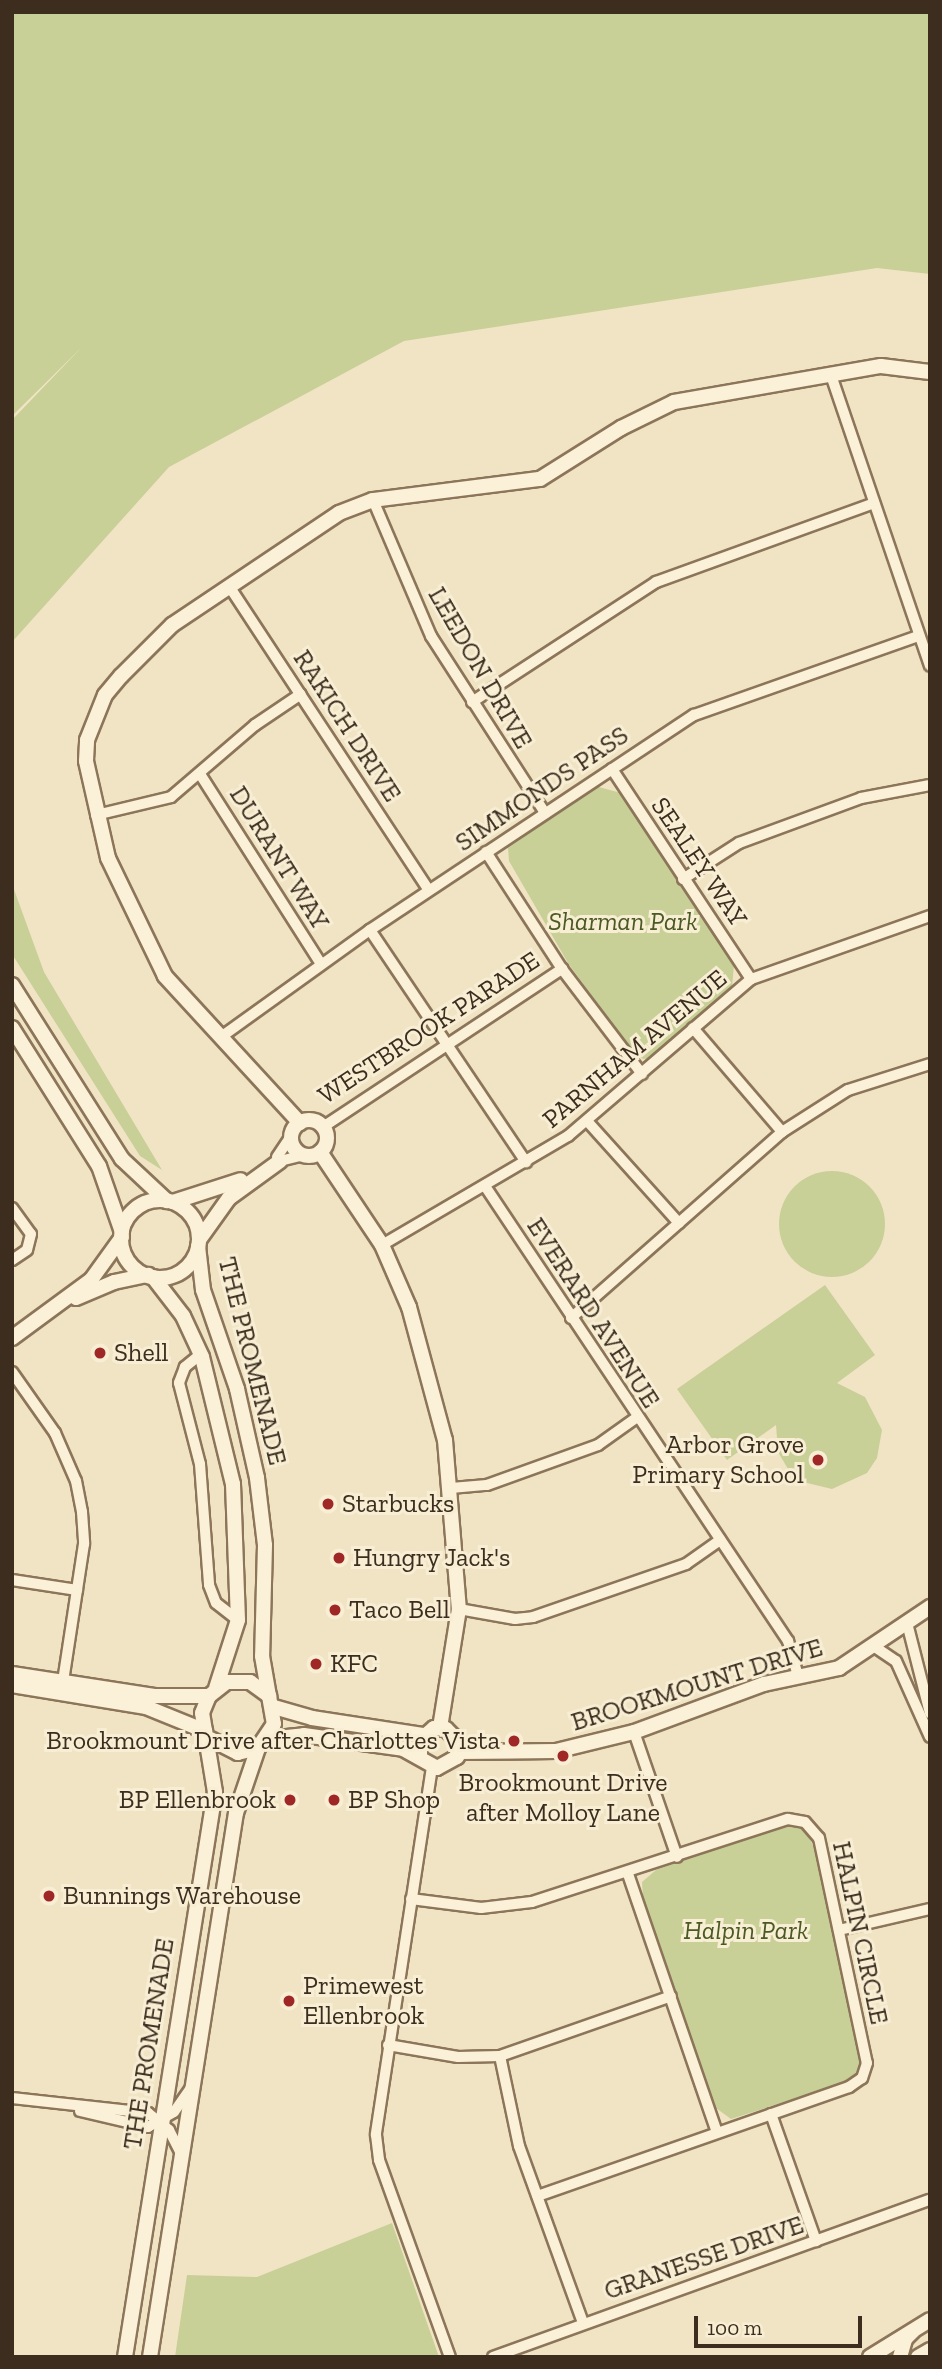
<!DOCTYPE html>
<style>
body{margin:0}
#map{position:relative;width:942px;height:2369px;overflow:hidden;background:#f1e4c4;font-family:"Zilla Slab",serif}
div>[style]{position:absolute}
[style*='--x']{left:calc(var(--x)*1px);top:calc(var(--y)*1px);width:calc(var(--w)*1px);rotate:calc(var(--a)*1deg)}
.green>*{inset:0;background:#c8d097}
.round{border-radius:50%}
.roads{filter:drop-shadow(2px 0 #8c7559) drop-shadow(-2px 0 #8c7559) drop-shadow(0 2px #8c7559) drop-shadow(0 -2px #8c7559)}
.street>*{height:10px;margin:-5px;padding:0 5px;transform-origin:5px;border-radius:5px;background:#fbf1d8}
.secondary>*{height:14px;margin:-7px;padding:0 7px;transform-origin:7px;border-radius:7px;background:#fbf1d8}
.secondary>.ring{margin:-7px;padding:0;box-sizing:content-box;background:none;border:14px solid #fbf1d8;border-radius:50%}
.dots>*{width:19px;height:19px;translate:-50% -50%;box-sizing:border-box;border:4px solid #f7eed4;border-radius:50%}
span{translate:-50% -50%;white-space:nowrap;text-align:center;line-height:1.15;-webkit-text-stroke:6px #f7eed4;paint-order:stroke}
.street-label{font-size:26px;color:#3c2d1e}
.park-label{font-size:26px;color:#4b5923;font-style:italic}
.poi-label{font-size:26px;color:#3c2d1e}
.left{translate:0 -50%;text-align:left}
.right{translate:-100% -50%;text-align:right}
.frame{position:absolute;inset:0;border:14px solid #3c2d1e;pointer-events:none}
.scale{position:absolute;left:694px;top:2316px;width:168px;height:32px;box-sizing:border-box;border:4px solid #3c2d1e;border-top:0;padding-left:9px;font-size:21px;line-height:24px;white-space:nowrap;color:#3c2d1e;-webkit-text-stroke:5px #f7eed4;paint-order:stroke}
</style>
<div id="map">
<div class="green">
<i style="clip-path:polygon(12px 12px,930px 12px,930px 274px,877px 268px,404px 341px,169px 467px,12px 642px,12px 420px,82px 347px,12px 416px)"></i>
<i style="clip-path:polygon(595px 786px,621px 793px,734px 965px,732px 987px,652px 1058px,643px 1059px,632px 1051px,568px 963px,509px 861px,508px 848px)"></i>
<i style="clip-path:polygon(12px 884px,44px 972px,162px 1170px,140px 1156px,12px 954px)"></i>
<i class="round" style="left:779px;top:1171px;width:106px;height:106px"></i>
<i style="clip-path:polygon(825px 1285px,875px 1355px,837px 1383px,865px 1397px,882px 1430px,877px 1458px,867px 1473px,832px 1489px,803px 1482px,788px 1469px,778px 1452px,776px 1425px,727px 1460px,677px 1389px)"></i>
<i style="clip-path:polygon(785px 1824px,805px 1830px,815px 1849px,863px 2060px,856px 2075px,843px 2083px,731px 2119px,716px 2108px,643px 1898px,642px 1882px,656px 1870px)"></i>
<i style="clip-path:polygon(392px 2223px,439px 2357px,175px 2357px,187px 2275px,257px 2277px)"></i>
</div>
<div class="roads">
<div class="street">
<i style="--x:831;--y:375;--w:307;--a:71.2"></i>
<i style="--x:373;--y:500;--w:148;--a:66.9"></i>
<i style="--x:431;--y:636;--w:211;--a:57.2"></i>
<i style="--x:229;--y:586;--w:364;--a:56.7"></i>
<i style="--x:472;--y:702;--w:220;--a:-33.1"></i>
<i style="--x:656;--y:582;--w:232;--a:-19.9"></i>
<i style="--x:612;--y:769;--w:252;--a:56.5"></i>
<i style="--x:200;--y:774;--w:225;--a:57.5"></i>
<i style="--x:96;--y:815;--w:77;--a:-13.5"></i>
<i style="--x:171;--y:797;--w:111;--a:-40.6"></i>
<i style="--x:255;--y:725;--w:55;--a:-34"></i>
<i style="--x:486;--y:852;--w:140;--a:57"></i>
<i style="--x:562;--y:969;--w:132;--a:52.7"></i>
<i style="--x:683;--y:879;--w:67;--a:-32.7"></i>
<i style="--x:739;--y:843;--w:130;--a:-20.2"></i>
<i style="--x:861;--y:798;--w:70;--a:-10.7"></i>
<i style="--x:370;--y:930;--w:280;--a:56.1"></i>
<i style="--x:693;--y:1028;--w:137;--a:49.4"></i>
<i style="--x:221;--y:1037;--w:183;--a:-35.7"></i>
<i style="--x:370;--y:930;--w:389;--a:-33.6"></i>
<i style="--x:694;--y:715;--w:238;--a:-19.4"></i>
<i style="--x:588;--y:1122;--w:136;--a:48"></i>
<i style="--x:323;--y:1127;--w:287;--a:-33.5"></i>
<i style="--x:277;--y:1157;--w:27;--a:-56"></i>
<i style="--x:280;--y:1161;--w:25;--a:-14"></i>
<i style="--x:485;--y:1186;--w:547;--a:56.34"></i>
<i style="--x:788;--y:1641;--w:36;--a:74"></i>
<i style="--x:12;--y:1208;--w:32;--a:54"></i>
<i style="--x:31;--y:1234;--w:16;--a:104"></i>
<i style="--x:27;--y:1250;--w:18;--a:146"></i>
<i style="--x:382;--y:1245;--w:216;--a:-30.4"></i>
<i style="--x:568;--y:1136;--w:241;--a:-40.6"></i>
<i style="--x:751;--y:979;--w:190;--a:-19.4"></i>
<i style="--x:571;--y:1318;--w:281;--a:-41.4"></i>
<i style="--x:782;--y:1132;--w:78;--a:-32.5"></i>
<i style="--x:848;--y:1090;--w:86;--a:-17.6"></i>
<i style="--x:201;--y:1354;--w:21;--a:141"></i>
<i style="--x:185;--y:1367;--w:17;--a:111"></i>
<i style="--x:179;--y:1383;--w:84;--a:75.5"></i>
<i style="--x:200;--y:1464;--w:121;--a:85.7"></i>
<i style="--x:209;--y:1585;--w:19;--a:69"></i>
<i style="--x:216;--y:1603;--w:28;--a:38"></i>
<i style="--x:12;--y:1372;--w:75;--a:54.8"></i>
<i style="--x:55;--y:1433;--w:52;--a:66.4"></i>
<i style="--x:76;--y:1481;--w:32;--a:79"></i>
<i style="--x:82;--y:1512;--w:32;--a:86"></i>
<i style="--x:84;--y:1544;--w:140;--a:98.7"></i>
<i style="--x:451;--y:1488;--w:36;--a:-5"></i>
<i style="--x:487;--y:1485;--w:118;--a:-19.8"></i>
<i style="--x:598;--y:1445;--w:47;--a:-35.4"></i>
<i style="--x:12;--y:1580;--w:66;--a:8.7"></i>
<i style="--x:459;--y:1609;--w:57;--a:10.1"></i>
<i style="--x:515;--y:1619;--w:18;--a:-6"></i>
<i style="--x:533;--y:1617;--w:162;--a:-19.1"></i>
<i style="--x:686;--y:1564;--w:42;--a:-35.2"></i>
<i style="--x:907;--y:1623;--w:93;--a:75.7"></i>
<i style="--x:875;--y:1647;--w:25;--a:34"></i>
<i style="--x:896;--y:1661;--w:83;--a:65.9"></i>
<i style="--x:634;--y:1732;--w:132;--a:71"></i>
<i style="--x:432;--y:1767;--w:372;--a:98.7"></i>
<i style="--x:376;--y:2135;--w:25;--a:83"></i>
<i style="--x:379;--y:2160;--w:209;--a:70.2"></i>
<i style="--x:628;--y:1874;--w:273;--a:71"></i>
<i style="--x:411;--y:1899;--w:71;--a:7.3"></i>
<i style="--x:481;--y:1908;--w:51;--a:-6.7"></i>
<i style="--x:532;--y:1902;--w:269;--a:-18"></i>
<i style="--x:788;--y:1819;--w:17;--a:10"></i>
<i style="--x:805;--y:1822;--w:21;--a:49"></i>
<i style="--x:819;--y:1838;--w:230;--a:78"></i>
<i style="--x:867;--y:2063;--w:16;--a:108"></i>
<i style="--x:862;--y:2078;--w:16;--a:145"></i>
<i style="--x:849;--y:2087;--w:330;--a:160.7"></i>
<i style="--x:839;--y:1930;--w:93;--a:-13"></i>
<i style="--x:388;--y:2045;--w:71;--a:9.7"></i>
<i style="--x:458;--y:2057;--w:42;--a:-1.4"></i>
<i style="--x:500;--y:2056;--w:181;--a:-19.3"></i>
<i style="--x:500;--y:2056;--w:92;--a:78.1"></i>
<i style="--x:519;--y:2146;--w:188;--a:70.1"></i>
<i style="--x:12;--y:2098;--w:137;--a:6.3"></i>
<i style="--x:148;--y:2113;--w:27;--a:39"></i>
<i style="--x:169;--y:2130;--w:27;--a:63"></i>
<i style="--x:80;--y:2111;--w:70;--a:13.2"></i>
<i style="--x:148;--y:2127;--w:30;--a:-30"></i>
<i style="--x:174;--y:2112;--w:28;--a:-55"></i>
<i style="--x:771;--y:2114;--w:135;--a:70.5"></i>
<i style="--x:493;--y:2357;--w:464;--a:-19.8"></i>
</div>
<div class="secondary">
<i style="--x:12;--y:985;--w:206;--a:57.7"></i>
<i style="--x:122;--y:1159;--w:62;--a:43"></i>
<i style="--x:12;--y:1028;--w:163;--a:57.8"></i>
<i style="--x:99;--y:1166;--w:70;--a:70.8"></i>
<i class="ring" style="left:291px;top:1120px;width:22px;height:22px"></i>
<i style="--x:300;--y:1123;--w:200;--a:-132.6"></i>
<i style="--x:165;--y:976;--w:131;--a:-115.8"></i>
<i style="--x:108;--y:858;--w:99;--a:-102.8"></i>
<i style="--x:86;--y:761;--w:21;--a:-87"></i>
<i style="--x:87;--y:740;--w:48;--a:-68.2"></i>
<i style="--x:105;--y:695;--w:25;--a:-50"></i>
<i style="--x:121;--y:676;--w:72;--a:-45"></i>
<i style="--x:172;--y:625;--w:201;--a:-33.8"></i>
<i style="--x:339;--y:513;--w:36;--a:-21"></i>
<i style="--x:373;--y:500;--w:168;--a:-7.2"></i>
<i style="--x:540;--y:479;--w:96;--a:-32.2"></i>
<i style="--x:621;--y:428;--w:59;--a:-26.1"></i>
<i style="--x:674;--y:402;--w:210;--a:-9.9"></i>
<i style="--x:881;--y:366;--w:49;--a:7"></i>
<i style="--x:320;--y:1152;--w:112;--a:56.3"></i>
<i style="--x:382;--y:1245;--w:68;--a:66.5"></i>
<i style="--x:409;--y:1307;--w:138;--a:74.9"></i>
<i style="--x:445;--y:1440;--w:170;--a:85.3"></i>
<i style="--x:459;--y:1609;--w:120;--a:99.1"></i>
<i class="ring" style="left:121px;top:1200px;width:64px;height:64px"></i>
<i style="--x:173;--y:1202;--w:71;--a:-17.9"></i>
<i style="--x:199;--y:1240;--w:52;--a:-54.5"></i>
<i style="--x:229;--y:1198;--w:63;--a:-36"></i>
<i style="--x:198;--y:1246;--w:44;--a:83.5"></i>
<i style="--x:203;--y:1290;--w:105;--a:71"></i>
<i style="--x:237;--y:1389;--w:91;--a:77.3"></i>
<i style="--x:257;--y:1478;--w:67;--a:83.2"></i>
<i style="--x:265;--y:1545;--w:111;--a:91.5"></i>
<i style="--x:262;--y:1656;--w:41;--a:80.1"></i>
<i style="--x:153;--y:1277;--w:49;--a:52.4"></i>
<i style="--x:183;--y:1316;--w:45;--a:65.1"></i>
<i style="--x:202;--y:1357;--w:131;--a:76.3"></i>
<i style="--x:233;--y:1484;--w:136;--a:87.9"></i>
<i style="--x:238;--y:1620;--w:71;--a:107.9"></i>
<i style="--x:76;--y:1298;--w:41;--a:-22.8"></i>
<i style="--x:114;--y:1282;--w:35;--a:-12"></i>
<i style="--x:12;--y:1338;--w:98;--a:-36.3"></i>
<i style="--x:91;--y:1280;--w:53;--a:-54.2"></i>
<i style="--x:12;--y:1674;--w:144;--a:8.8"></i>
<i style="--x:154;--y:1696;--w:55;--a:0"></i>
<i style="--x:12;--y:1685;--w:136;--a:9.3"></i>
<i style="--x:146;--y:1707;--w:64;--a:22.1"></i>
<i style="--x:274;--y:1707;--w:40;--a:16"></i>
<i style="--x:312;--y:1718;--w:112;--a:8.7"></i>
<i style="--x:267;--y:1739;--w:37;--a:-6"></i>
<i style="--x:304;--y:1735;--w:100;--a:8"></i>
<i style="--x:403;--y:1749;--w:39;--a:29"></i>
<i style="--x:437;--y:1768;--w:23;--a:-29"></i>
<i style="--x:457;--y:1757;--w:16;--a:-86"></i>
<i style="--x:458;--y:1741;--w:17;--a:-135"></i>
<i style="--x:446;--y:1729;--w:12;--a:-175"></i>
<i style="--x:434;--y:1728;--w:18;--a:139"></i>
<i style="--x:420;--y:1740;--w:15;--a:90"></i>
<i style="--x:459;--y:1752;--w:97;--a:-0.6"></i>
<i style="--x:556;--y:1751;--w:80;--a:-13.7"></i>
<i style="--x:634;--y:1732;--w:139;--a:-20.3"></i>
<i style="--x:764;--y:1684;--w:77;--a:-12"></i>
<i style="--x:839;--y:1668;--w:110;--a:-33.8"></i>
<i style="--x:125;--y:2357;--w:572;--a:-80.95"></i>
<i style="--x:215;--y:1792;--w:80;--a:-99.3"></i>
<i style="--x:202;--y:1713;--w:18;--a:-68"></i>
<i style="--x:209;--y:1696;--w:23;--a:-38"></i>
<i style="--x:227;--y:1682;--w:23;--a:0"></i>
<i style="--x:250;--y:1682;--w:24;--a:36"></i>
<i style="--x:269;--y:1696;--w:28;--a:80"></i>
<i style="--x:274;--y:1724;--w:29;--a:124"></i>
<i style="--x:258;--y:1748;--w:21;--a:166"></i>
<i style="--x:238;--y:1753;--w:31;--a:-153"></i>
<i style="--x:150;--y:2357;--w:551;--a:-81.02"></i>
<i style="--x:236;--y:1813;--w:69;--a:-71.3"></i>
<i style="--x:870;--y:2357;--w:70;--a:-31.7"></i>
<i style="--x:900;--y:2357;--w:19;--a:-74"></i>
<i style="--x:905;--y:2339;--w:11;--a:-45"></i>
<i style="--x:918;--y:2357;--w:14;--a:-30"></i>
</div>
</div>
<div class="dots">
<i style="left:100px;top:1353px;background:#9f2726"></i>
<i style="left:818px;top:1460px;background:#9f2726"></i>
<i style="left:328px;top:1504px;background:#9f2726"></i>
<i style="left:339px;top:1558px;background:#9f2726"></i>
<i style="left:335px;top:1610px;background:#9f2726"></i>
<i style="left:316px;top:1664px;background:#9f2726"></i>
<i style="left:514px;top:1741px;background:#9f2726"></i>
<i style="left:563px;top:1756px;background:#9f2726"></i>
<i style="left:290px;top:1800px;background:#9f2726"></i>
<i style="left:334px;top:1800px;background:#9f2726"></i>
<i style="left:49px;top:1896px;background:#9f2726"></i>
<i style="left:289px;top:2001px;background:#9f2726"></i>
</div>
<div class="street-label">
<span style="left:480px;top:668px;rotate:60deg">LEEDON DRIVE</span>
<span style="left:347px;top:726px;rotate:57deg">RAKICH DRIVE</span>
<span style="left:542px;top:789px;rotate:-34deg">SIMMONDS PASS</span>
<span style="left:279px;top:858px;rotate:58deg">DURANT WAY</span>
<span style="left:699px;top:862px;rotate:56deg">SEALEY WAY</span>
<span style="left:429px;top:1028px;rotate:-33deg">WESTBROOK PARADE</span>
<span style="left:635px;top:1049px;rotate:-40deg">PARNHAM AVENUE</span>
<span style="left:593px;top:1313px;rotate:57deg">EVERARD AVENUE</span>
<span style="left:252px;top:1361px;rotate:76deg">THE PROMENADE</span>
<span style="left:697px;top:1685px;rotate:-17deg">BROOKMOUNT DRIVE</span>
<span style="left:860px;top:1933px;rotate:78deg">HALPIN CIRCLE</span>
<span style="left:149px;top:2044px;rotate:-81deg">THE PROMENADE</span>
<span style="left:704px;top:2258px;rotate:-19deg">GRANESSE DRIVE</span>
</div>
<div class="park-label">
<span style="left:623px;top:922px">Sharman Park</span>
<span style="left:746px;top:1931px">Halpin Park</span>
</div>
<div class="poi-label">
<span class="left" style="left:114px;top:1353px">Shell</span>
<span class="right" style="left:804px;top:1460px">Arbor Grove<br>Primary School</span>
<span class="left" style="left:342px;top:1504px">Starbucks</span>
<span class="left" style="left:353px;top:1558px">Hungry Jack's</span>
<span class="left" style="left:349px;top:1610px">Taco Bell</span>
<span class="left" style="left:330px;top:1664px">KFC</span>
<span class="right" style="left:500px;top:1741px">Brookmount Drive after Charlottes Vista</span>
<span style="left:563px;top:1798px">Brookmount Drive<br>after Molloy Lane</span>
<span class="right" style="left:276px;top:1800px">BP Ellenbrook</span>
<span class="left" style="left:348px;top:1800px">BP Shop</span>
<span class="left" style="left:63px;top:1896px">Bunnings Warehouse</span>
<span class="left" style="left:303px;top:2001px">Primewest<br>Ellenbrook</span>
</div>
<div class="frame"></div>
<div class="scale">100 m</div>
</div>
